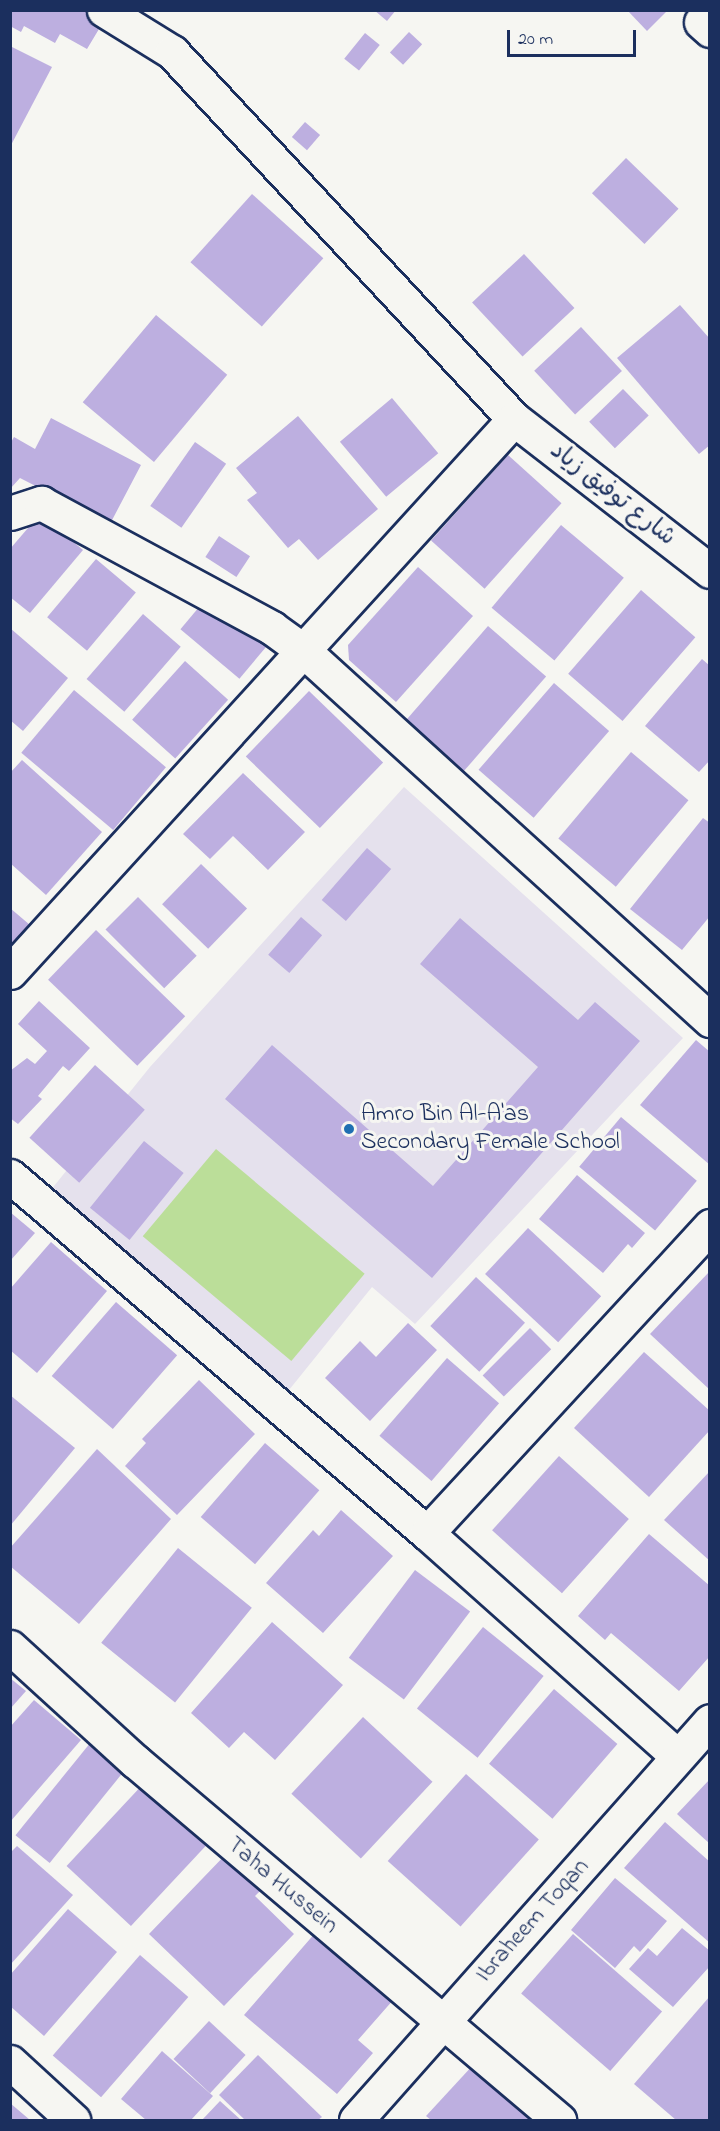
<!DOCTYPE html>
<meta charset="utf-8">
<style>
body{margin:0}
#map{position:relative;width:720px;height:2131px;overflow:hidden;background:#f6f6f2;font-family:"Indie Flower","Playpen Sans Arabic",sans-serif}
div>[style]{position:absolute}
[style*='--x']{left:calc(var(--x)*1px);top:calc(var(--y)*1px);width:calc(var(--w)*1px);rotate:calc(var(--a)*1deg)}
.built>*{inset:0;background:#e5e1ed}
.green>*{inset:0;background:#bbde99;transform-origin:0 0}
.building>*{inset:0;background:#bdafe0;transform-origin:0 0}
.roads{filter:drop-shadow(2px 0 #1b2f5e) drop-shadow(-2px 0 #1b2f5e) drop-shadow(0 2px #1b2f5e) drop-shadow(0 -2px #1b2f5e)}
.minor>*{height:33px;margin:-16.5px;padding:0 16.5px;transform-origin:16.5px;border-radius:16.5px;background:#f6f6f2}
.dots>*{width:16px;height:16px;translate:-50% -50%;box-sizing:border-box;border:3px solid #f6f6f2;border-radius:50%}
span{translate:-50% -50%;white-space:nowrap;text-align:center;line-height:1.15;-webkit-text-stroke:6px #f6f6f2;paint-order:stroke}
.street-label{font-size:24px;color:#1b2f5e}
.poi-label{font-size:24px;color:#1b2f5e}
.left{translate:0 -50%;text-align:left}
.frame{position:absolute;inset:0;border:12px solid #1b2f5e;pointer-events:none}
.scale{position:absolute;left:507px;top:30px;width:129px;height:27px;box-sizing:border-box;border:3px solid #1b2f5e;border-top:0;padding-left:8px;font-size:18px;line-height:21px;white-space:nowrap;color:#1b2f5e;-webkit-text-stroke:4px #f6f6f2;paint-order:stroke}
</style>
<div id="map">
<div class="built">
<i style="clip-path:polygon(404px 787px,683px 1038px,415px 1324px,372px 1287px,289px 1390px,50px 1191px,150px 1067px)"></i>
</div>
<div class="green">
<i style="left:216px;top:1149px;width:194px;height:114px;rotate:40deg"></i>
</div>
<div class="building">
<i style="clip-path:polygon(10px 10px,90px 10px,105px 19px,87px 49px,60px 34px,55px 43px,24px 26px,21px 32px,10px 26px)"></i>
<i style="clip-path:polygon(374px 10px,396px 10px,387px 21px)"></i>
<i style="clip-path:polygon(627px 10px,668px 10px,647px 31px)"></i>
<i style="left:409px;top:32px;width:18px;height:28px;rotate:43deg"></i>
<i style="left:365px;top:33px;width:19px;height:33px;rotate:39deg"></i>
<i style="clip-path:polygon(10px 46px,52px 67px,10px 147px)"></i>
<i style="left:305px;top:122px;width:20px;height:20px;rotate:41deg"></i>
<i style="left:626px;top:158px;width:73px;height:49px;rotate:44deg"></i>
<i style="left:252px;top:194px;width:96px;height:92px;rotate:42deg"></i>
<i style="left:524px;top:254px;width:74px;height:71px;rotate:47deg"></i>
<i style="clip-path:polygon(680px 305px,710px 339px,710px 445px,699px 454px,617px 358px)"></i>
<i style="left:156px;top:315px;width:93px;height:114px;rotate:40deg"></i>
<i style="left:581px;top:327px;width:60px;height:64px;rotate:47deg"></i>
<i style="left:623px;top:389px;width:37px;height:47px;rotate:46deg"></i>
<i style="left:392px;top:398px;width:72px;height:68px;rotate:50deg"></i>
<i style="clip-path:polygon(298px 416px,378px 509px,318px 560px,299px 539px,288px 548px,247px 500px,257px 493px,236px 468px)"></i>
<i style="clip-path:polygon(51px 418px,141px 465px,110px 524px,20px 478px,10px 489px,10px 444px,14px 437px,35px 449px)"></i>
<i style="left:195px;top:442px;width:38px;height:78px;rotate:35deg"></i>
<i style="left:508px;top:455px;width:72px;height:115px;rotate:42deg"></i>
<i style="clip-path:polygon(40px 514px,83px 550px,30px 613px,10px 597px,10px 549px)"></i>
<i style="left:561px;top:525px;width:82px;height:108px;rotate:40deg"></i>
<i style="left:219px;top:536px;width:37px;height:25px;rotate:33deg"></i>
<i style="left:96px;top:559px;width:52px;height:76px;rotate:40deg"></i>
<i style="clip-path:polygon(418px 567px,473px 616px,396px 702px,349px 660px,348px 645px)"></i>
<i style="left:641px;top:590px;width:72px;height:111px;rotate:41deg"></i>
<i style="left:210px;top:594px;width:77px;height:46px;rotate:40deg"></i>
<i style="left:143px;top:614px;width:50px;height:86px;rotate:41deg"></i>
<i style="left:488px;top:626px;width:77px;height:129px;rotate:41deg"></i>
<i style="clip-path:polygon(10px 628px,68px 678px,23px 731px,10px 720px)"></i>
<i style="clip-path:polygon(702px 659px,710px 666px,710px 760px,699px 772px,645px 726px)"></i>
<i style="left:185px;top:661px;width:58px;height:79px;rotate:42deg"></i>
<i style="left:554px;top:683px;width:73px;height:115px;rotate:41deg"></i>
<i style="left:74px;top:690px;width:120px;height:82px;rotate:40deg"></i>
<i style="left:309px;top:691px;width:103px;height:91px;rotate:44deg"></i>
<i style="left:631px;top:752px;width:75px;height:113px;rotate:40deg"></i>
<i style="clip-path:polygon(22px 760px,102px 832px,46px 895px,10px 863px,10px 773px)"></i>
<i style="clip-path:polygon(243px 773px,305px 832px,268px 870px,233px 836px,210px 859px,183px 834px)"></i>
<i style="clip-path:polygon(703px 818px,710px 823px,710px 916px,682px 950px,630px 909px)"></i>
<i style="left:367px;top:848px;width:32px;height:69px;rotate:41deg"></i>
<i style="left:201px;top:864px;width:64px;height:56px;rotate:44deg"></i>
<i style="left:138px;top:897px;width:83px;height:46px;rotate:45deg"></i>
<i style="clip-path:polygon(10px 908px,30px 925px,10px 947px)"></i>
<i style="left:301px;top:917px;width:28px;height:50px;rotate:41deg"></i>
<i style="clip-path:polygon(460px 918px,578px 1020px,595px 1002px,640px 1041px,432px 1278px,225px 1099px,272px 1045px,433px 1186px,538px 1067px,420px 964px)"></i>
<i style="left:96px;top:930px;width:124px;height:69px;rotate:44deg"></i>
<i style="clip-path:polygon(39px 1001px,90px 1048px,69px 1071px,63px 1066px,38px 1096px,42px 1099px,18px 1124px,10px 1118px,10px 1071px,27px 1058px,35px 1064px,47px 1051px,18px 1024px)"></i>
<i style="clip-path:polygon(696px 1040px,710px 1052px,710px 1165px,640px 1105px)"></i>
<i style="left:95px;top:1065px;width:67px;height:98px;rotate:42deg"></i>
<i style="left:621px;top:1117px;width:99px;height:65px;rotate:40deg"></i>
<i style="left:144px;top:1141px;width:51px;height:86px;rotate:39deg"></i>
<i style="clip-path:polygon(577px 1175px,645px 1233px,632px 1248px,628px 1244px,603px 1273px,539px 1219px)"></i>
<i style="clip-path:polygon(10px 1212px,35px 1233px,10px 1261px)"></i>
<i style="left:528px;top:1228px;width:100px;height:63px;rotate:43deg"></i>
<i style="clip-path:polygon(51px 1242px,107px 1291px,37px 1373px,10px 1350px,10px 1289px)"></i>
<i style="clip-path:polygon(710px 1271px,710px 1390px,650px 1334px)"></i>
<i style="left:476px;top:1277px;width:67px;height:67px;rotate:43deg"></i>
<i style="left:116px;top:1302px;width:81px;height:98px;rotate:41deg"></i>
<i style="clip-path:polygon(408px 1323px,437px 1350px,370px 1421px,325px 1378px,360px 1341px,376px 1357px)"></i>
<i style="left:530px;top:1328px;width:30px;height:67px;rotate:45deg"></i>
<i style="clip-path:polygon(644px 1352px,710px 1411px,710px 1430px,649px 1497px,574px 1428px)"></i>
<i style="left:447px;top:1358px;width:69px;height:103px;rotate:41deg"></i>
<i style="clip-path:polygon(199px 1380px,255px 1434px,177px 1515px,125px 1466px,146px 1443px,142px 1439px)"></i>
<i style="clip-path:polygon(10px 1395px,75px 1448px,10px 1526px)"></i>
<i style="left:265px;top:1443px;width:72px;height:98px;rotate:41deg"></i>
<i style="clip-path:polygon(97px 1449px,171px 1519px,79px 1624px,10px 1566px,10px 1548px)"></i>
<i style="left:559px;top:1456px;width:94px;height:100px;rotate:42deg"></i>
<i style="clip-path:polygon(710px 1471px,710px 1561px,664px 1520px)"></i>
<i style="clip-path:polygon(341px 1510px,393px 1556px,323px 1633px,266px 1583px,313px 1530px,319px 1536px)"></i>
<i style="clip-path:polygon(649px 1534px,710px 1586px,710px 1656px,679px 1691px,611px 1633px,605px 1640px,578px 1616px)"></i>
<i style="left:178px;top:1548px;width:95px;height:122px;rotate:39deg"></i>
<i style="left:415px;top:1570px;width:69px;height:110px;rotate:37deg"></i>
<i style="clip-path:polygon(272px 1622px,343px 1685px,275px 1760px,244px 1732px,229px 1748px,191px 1713px)"></i>
<i style="left:483px;top:1627px;width:78px;height:105px;rotate:39deg"></i>
<i style="clip-path:polygon(10px 1678px,26px 1691px,10px 1709px)"></i>
<i style="left:554px;top:1689px;width:84px;height:99px;rotate:41deg"></i>
<i style="clip-path:polygon(34px 1700px,81px 1740px,10px 1822px,10px 1727px)"></i>
<i style="left:363px;top:1717px;width:95px;height:105px;rotate:43deg"></i>
<i style="left:91px;top:1742px;width:44px;height:120px;rotate:39deg"></i>
<i style="left:466px;top:1774px;width:98px;height:117px;rotate:42deg"></i>
<i style="clip-path:polygon(710px 1779px,710px 1844px,677px 1814px)"></i>
<i style="left:145px;top:1782px;width:88px;height:115px;rotate:43deg"></i>
<i style="clip-path:polygon(665px 1822px,710px 1862px,710px 1943px,624px 1868px)"></i>
<i style="clip-path:polygon(17px 1846px,73px 1895px,10px 1965px,10px 1853px)"></i>
<i style="clip-path:polygon(229px 1851px,265px 1886px,255px 1896px,294px 1934px,224px 2006px,149px 1934px)"></i>
<i style="clip-path:polygon(615px 1878px,667px 1921px,640px 1952px,634px 1946px,615px 1968px,571px 1930px)"></i>
<i style="clip-path:polygon(68px 1909px,117px 1952px,44px 2036px,10px 2006px,10px 1975px)"></i>
<i style="clip-path:polygon(682px 1928px,710px 1951px,710px 1966px,673px 2007px,629px 1969px,648px 1948px,657px 1956px)"></i>
<i style="clip-path:polygon(316px 1932px,394px 1999px,358px 2040px,373px 2053px,337px 2094px,244px 2015px)"></i>
<i style="left:573px;top:1934px;width:118px;height:79px;rotate:41deg"></i>
<i style="left:140px;top:1955px;width:64px;height:133px;rotate:41deg"></i>
<i style="clip-path:polygon(710px 1996px,710px 2120px,676px 2120px,634px 2084px)"></i>
<i style="left:209px;top:2021px;width:50px;height:52px;rotate:43deg"></i>
<i style="clip-path:polygon(162px 2051px,213px 2096px,191px 2120px,146px 2120px,121px 2099px)"></i>
<i style="clip-path:polygon(258px 2055px,322px 2117px,318px 2120px,245px 2120px,219px 2095px)"></i>
<i style="clip-path:polygon(474px 2064px,535px 2120px,431px 2120px,426px 2116px)"></i>
<i style="clip-path:polygon(220px 2101px,241px 2120px,202px 2120px)"></i>
<i style="clip-path:polygon(10px 2103px,30px 2120px,10px 2120px)"></i>
</div>
<div class="roads">
<div class="minor">
<i style="--x:104;--y:10;--w:80;--a:31.7"></i>
<i style="--x:172;--y:52;--w:502;--a:47.02"></i>
<i style="--x:514;--y:419;--w:248;--a:37.8"></i>
<i style="--x:701;--y:22;--w:12;--a:42"></i>
<i style="--x:10;--y:513;--w:33;--a:-18"></i>
<i style="--x:41;--y:503;--w:263;--a:28.4"></i>
<i style="--x:272;--y:628;--w:39;--a:36"></i>
<i style="--x:304;--y:651;--w:549;--a:42.27"></i>
<i style="--x:10;--y:972;--w:748;--a:-47.65"></i>
<i style="--x:10;--y:1176;--w:549;--a:40.57"></i>
<i style="--x:427;--y:1533;--w:335;--a:41.7"></i>
<i style="--x:427;--y:1533;--w:418;--a:-47.3"></i>
<i style="--x:10;--y:1647;--w:169;--a:42.4"></i>
<i style="--x:135;--y:1761;--w:556;--a:40.25"></i>
<i style="--x:10;--y:2062;--w:86;--a:42.6"></i>
<i style="--x:356;--y:2120;--w:533;--a:-48.42"></i>
</div>
</div>
<div class="dots">
<i style="left:349px;top:1129px;background:#1f6fb2"></i>
</div>
<div class="street-label">
<span style="left:612px;top:495px;rotate:38deg">شارع توفيق زياد</span>
<span style="left:282px;top:1886px;rotate:40deg">Taha Hussein</span>
<span style="left:533px;top:1921px;rotate:-48deg">Ibraheem Toqan</span>
</div>
<div class="poi-label">
<span class="left" style="left:361px;top:1129px">Amro Bin Al-A'as<br>Secondary Female School</span>
</div>
<div class="frame"></div>
<div class="scale">20 m</div>
</div>
